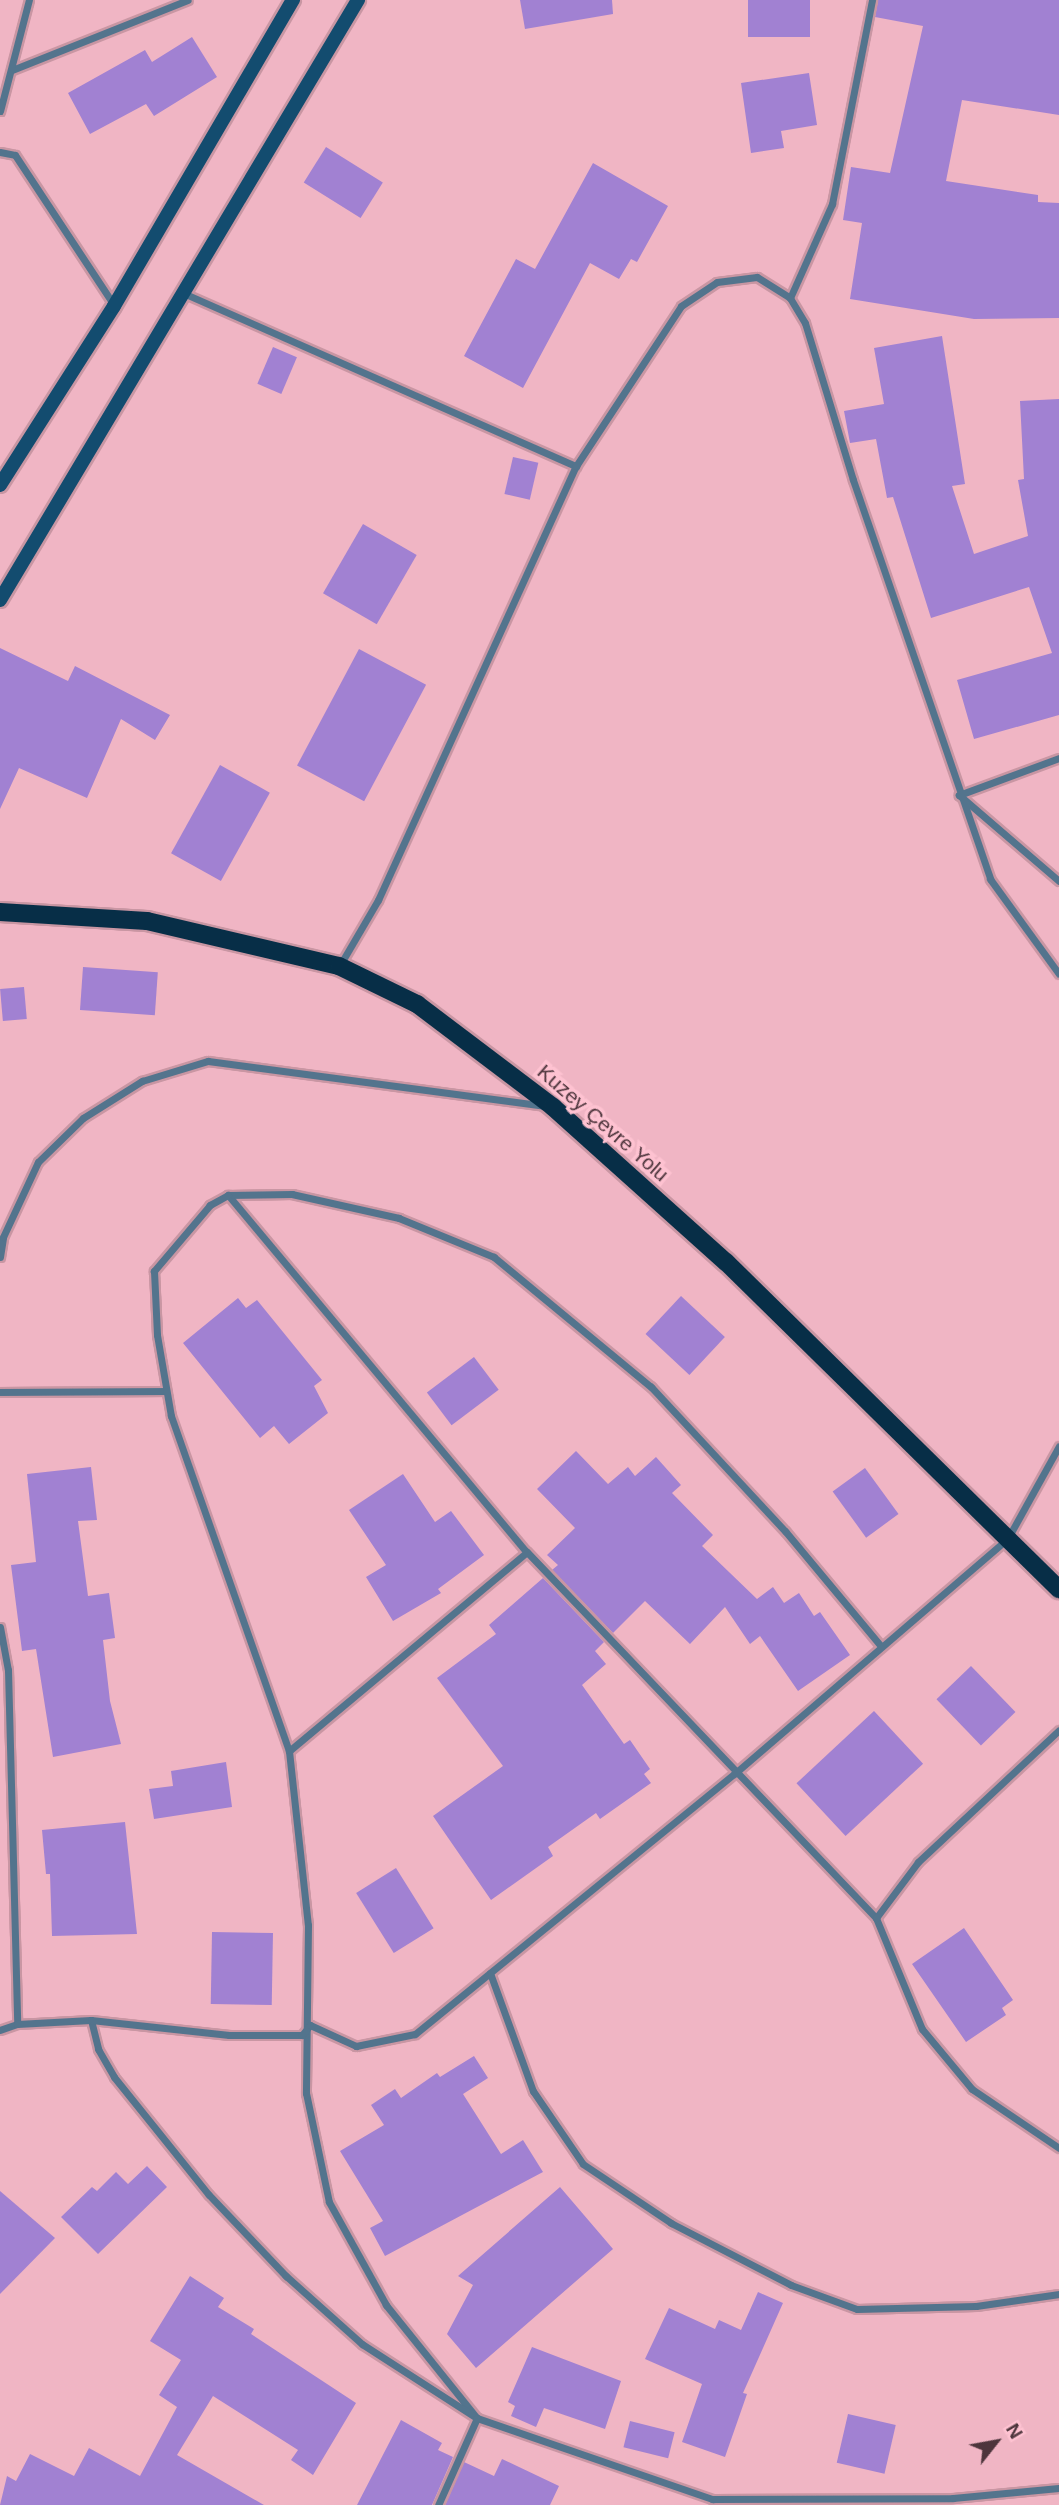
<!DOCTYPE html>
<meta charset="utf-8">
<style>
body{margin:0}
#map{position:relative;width:1059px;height:2505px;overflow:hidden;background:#f0b5c4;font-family:Arial,sans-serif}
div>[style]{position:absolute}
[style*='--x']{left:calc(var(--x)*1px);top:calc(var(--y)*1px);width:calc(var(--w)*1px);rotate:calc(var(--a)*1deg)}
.building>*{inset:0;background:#a181d2;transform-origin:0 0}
.roads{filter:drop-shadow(2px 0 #c996a3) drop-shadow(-2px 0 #c996a3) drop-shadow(0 2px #c996a3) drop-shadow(0 -2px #c996a3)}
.minor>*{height:7px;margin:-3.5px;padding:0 3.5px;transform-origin:3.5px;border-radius:3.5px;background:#53748d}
.secondary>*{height:14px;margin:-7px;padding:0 7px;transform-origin:7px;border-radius:7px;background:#134c6f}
.primary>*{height:18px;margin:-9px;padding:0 9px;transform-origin:9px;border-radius:9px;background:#072e47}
span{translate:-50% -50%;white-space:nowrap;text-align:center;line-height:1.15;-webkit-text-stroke:7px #fec2d1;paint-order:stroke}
.street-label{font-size:21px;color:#4d353c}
.north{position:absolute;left:961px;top:2407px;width:70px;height:70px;-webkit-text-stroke:5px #fec2d1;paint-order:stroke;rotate:59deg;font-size:19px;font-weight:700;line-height:28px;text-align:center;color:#4d353c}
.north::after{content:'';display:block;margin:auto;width:24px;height:32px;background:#4d353c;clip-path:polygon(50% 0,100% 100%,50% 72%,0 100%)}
</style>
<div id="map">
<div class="building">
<i style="clip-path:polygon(520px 0,612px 0,613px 14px,525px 29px)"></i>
<i style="left:748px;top:0;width:62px;height:37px"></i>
<i style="clip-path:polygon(878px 0,1059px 0,1059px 115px,962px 100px,946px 181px,1038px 195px,1038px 202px,1059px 203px,1059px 318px,974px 319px,850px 299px,862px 223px,843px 220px,851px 167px,890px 173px,923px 26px,875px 17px)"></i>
<i style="clip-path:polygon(192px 37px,217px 77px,154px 116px,146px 104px,90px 134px,68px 93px,145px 50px,152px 62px)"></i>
<i style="clip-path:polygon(809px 73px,817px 125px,781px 131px,784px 148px,751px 153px,741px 83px)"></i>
<i style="left:326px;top:147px;width:67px;height:42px;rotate:32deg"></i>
<i style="clip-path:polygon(593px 163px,668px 206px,637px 262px,631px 259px,619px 279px,590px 263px,523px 388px,464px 356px,516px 259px,535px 269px)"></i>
<i style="clip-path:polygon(942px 336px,965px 484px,952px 486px,974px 554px,1028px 536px,1018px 480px,1024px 479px,1020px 401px,1059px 399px,1059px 715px,974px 739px,957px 680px,1052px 653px,1029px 587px,931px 618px,893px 497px,887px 498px,876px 439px,850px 443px,844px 411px,884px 404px,874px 348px)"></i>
<i style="left:273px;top:347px;width:26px;height:40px;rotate:23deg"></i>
<i style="left:513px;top:457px;width:26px;height:38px;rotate:13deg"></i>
<i style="left:363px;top:524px;width:62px;height:80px;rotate:30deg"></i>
<i style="clip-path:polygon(0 648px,68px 681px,75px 666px,170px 715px,155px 740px,121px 719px,87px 798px,19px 768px,0 809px)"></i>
<i style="left:359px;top:649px;width:76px;height:132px;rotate:28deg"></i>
<i style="left:220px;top:765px;width:57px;height:101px;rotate:29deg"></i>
<i style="left:83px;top:967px;width:75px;height:43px;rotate:4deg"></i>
<i style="left:24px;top:987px;width:32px;height:24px;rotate:85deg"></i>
<i style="left:681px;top:1296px;width:60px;height:52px;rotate:43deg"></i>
<i style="clip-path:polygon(238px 1298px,246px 1308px,257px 1300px,322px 1380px,314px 1386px,328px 1413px,289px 1444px,274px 1426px,260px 1438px,183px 1343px)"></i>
<i style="left:474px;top:1357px;width:41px;height:59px;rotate:53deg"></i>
<i style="clip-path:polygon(576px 1451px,608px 1484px,628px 1467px,635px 1476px,656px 1457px,681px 1485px,672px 1493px,713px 1535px,702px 1546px,757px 1599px,773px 1587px,784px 1603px,799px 1593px,814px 1616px,820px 1612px,850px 1655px,798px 1691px,760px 1636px,750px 1644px,725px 1607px,690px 1644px,645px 1601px,613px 1633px,552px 1570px,558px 1565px,547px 1555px,575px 1528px,537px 1489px)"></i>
<i style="clip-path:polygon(91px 1467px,97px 1520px,78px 1521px,88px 1596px,109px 1593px,115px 1638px,103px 1640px,110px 1701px,121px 1744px,53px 1757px,36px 1649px,22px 1651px,11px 1565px,36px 1562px,27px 1474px)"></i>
<i style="left:865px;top:1468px;width:57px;height:40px;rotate:54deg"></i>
<i style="clip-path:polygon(403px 1474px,435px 1522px,451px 1511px,484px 1555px,438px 1589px,441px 1593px,393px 1621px,366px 1577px,386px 1565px,349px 1510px)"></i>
<i style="clip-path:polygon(543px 1578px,604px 1642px,595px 1651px,606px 1664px,582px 1685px,624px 1744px,630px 1740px,650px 1769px,644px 1774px,651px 1783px,600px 1819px,596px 1813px,548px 1847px,553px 1856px,491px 1900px,433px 1816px,503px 1766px,437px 1678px,496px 1634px,489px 1625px)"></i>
<i style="left:971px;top:1666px;width:64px;height:48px;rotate:46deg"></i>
<i style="left:874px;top:1711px;width:72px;height:106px;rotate:47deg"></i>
<i style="clip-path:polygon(226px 1762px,232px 1807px,154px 1819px,149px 1789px,173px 1786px,171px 1771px)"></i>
<i style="clip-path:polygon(125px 1822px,137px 1934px,52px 1936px,50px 1874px,46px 1874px,42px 1830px)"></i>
<i style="left:396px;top:1868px;width:71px;height:47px;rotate:58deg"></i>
<i style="clip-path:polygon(964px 1928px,1013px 2000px,1002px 2008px,1006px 2015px,966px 2042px,912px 1964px)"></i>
<i style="left:212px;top:1932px;width:61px;height:72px;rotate:1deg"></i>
<i style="clip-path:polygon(474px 2056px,488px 2078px,463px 2094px,501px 2154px,523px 2140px,543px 2172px,385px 2256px,370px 2228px,383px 2221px,340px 2151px,384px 2125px,371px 2105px,395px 2089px,401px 2098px,437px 2073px,440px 2077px)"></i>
<i style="clip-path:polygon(147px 2166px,167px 2187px,98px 2254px,61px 2217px,92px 2187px,97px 2191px,116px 2172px,128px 2184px)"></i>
<i style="clip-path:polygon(560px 2187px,613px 2249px,476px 2368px,447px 2334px,473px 2285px,458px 2276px)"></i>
<i style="clip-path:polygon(0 2191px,55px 2238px,0 2294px)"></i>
<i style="clip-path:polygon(190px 2276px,224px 2298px,218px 2307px,254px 2329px,251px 2334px,356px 2403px,313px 2475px,291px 2460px,298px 2450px,213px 2396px,177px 2455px,264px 2505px,0 2505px,7px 2476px,16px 2481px,30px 2454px,74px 2476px,89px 2448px,140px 2476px,177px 2407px,159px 2395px,181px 2360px,150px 2341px)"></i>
<i style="clip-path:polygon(758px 2292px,783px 2303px,743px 2393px,747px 2394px,725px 2457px,682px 2442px,702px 2384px,645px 2359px,669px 2308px,715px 2329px,719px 2320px,741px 2330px)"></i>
<i style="clip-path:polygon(532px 2347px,621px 2381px,605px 2429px,544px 2408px,536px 2427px,511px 2416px,515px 2406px,508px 2402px)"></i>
<i style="left:848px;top:2414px;width:49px;height:50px;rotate:13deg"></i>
<i style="clip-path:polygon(401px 2420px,442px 2443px,438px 2450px,453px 2457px,432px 2505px,357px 2505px)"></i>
<i style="left:630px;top:2421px;width:46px;height:27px;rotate:14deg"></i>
<i style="clip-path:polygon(502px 2459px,559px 2486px,550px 2505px,445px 2505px,464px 2462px,494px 2476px)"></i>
</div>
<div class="roads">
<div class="minor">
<i style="--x:12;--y:70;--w:189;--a:-21.7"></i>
<i style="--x:0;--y:111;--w:115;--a:-75.4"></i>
<i style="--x:0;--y:152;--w:15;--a:11"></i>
<i style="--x:15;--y:155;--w:180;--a:56.6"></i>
<i style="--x:181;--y:292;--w:432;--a:23.8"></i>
<i style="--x:790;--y:298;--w:103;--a:-65.9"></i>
<i style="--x:832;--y:204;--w:208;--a:-78.9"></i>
<i style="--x:1059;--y:758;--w:107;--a:159.7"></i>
<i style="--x:959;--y:795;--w:132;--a:40.7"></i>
<i style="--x:340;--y:965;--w:75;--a:-59.7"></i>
<i style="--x:378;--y:900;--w:477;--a:-65.5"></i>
<i style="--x:576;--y:466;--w:191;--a:-56.7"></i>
<i style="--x:681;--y:306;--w:43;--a:-33.7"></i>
<i style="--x:717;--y:282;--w:40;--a:-7.1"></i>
<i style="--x:757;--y:277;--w:39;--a:32"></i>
<i style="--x:790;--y:298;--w:29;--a:59"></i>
<i style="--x:805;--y:323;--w:164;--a:73"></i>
<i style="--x:853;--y:480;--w:422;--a:71"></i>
<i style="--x:990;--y:879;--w:117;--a:54"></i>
<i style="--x:228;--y:1195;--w:466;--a:50.1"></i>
<i style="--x:527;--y:1552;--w:506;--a:46.36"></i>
<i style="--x:876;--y:1918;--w:120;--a:67.5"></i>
<i style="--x:922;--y:2029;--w:78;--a:50.2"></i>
<i style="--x:972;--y:2089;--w:105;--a:34.1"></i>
<i style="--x:0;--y:1257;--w:20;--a:-81"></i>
<i style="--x:3;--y:1237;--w:83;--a:-65"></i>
<i style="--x:38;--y:1162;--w:63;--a:-44.4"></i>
<i style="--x:83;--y:1118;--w:70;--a:-32.1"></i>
<i style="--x:142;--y:1081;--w:69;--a:-16.9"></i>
<i style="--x:208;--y:1061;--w:339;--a:7.6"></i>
<i style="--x:0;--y:1392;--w:166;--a:-0.3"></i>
<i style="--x:0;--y:1627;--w:44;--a:79.5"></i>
<i style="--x:8;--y:1670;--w:354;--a:88.5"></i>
<i style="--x:17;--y:2024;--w:18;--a:161"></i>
<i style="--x:880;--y:1645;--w:148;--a:-129.8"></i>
<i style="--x:785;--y:1531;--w:197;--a:-132.9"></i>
<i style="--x:651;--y:1387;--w:204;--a:-140.4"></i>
<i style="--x:494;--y:1257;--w:103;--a:-157.7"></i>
<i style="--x:399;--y:1218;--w:110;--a:-167.4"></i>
<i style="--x:292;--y:1194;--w:64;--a:179.1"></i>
<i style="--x:228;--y:1195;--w:21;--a:151"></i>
<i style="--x:210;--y:1205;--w:87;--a:130.3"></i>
<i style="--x:154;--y:1271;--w:64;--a:87.3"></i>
<i style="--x:157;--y:1335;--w:82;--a:80.2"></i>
<i style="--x:171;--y:1416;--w:355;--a:70.6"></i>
<i style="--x:289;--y:1751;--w:175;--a:83.8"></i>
<i style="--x:308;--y:1925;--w:168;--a:90.7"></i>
<i style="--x:306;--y:2093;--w:111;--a:78.1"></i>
<i style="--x:329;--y:2202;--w:118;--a:61"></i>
<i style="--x:386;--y:2305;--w:145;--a:51.2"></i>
<i style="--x:477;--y:2418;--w:249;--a:19"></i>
<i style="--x:712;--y:2499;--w:241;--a:-0.2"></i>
<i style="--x:953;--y:2498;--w:106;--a:-5.4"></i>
<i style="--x:289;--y:1751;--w:310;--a:-39.9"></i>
<i style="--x:876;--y:1918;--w:70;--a:-53.1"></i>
<i style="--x:918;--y:1862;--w:193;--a:-43.1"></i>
<i style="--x:490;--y:1973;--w:126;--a:70"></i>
<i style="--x:533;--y:2091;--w:88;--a:55.6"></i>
<i style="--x:583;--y:2164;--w:106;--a:33.8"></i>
<i style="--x:671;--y:2223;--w:135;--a:27.3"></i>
<i style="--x:791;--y:2285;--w:70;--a:20"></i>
<i style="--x:857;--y:2309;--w:119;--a:-1.4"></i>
<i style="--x:976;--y:2306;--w:84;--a:-8.2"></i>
<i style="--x:91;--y:2020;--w:30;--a:76"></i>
<i style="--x:98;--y:2049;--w:32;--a:60"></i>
<i style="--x:114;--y:2077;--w:151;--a:51.2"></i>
<i style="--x:209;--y:2195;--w:112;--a:46.5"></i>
<i style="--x:286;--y:2276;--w:102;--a:41.8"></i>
<i style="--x:362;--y:2344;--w:137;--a:32.8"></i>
<i style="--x:477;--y:2418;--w:95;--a:114.1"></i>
<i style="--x:17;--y:2024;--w:74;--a:-3.1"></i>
<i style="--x:91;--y:2020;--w:139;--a:6.2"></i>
<i style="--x:229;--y:2035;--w:73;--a:0"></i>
<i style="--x:302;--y:2035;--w:13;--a:-51"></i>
<i style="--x:310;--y:2025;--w:51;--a:24.5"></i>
<i style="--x:356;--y:2046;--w:60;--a:-11.5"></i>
<i style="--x:415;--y:2034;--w:412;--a:-39.2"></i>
<i style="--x:734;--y:1774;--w:362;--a:-40.7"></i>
<i style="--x:1008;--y:1538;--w:105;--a:-61"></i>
</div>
<div class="secondary">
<i style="--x:0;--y:485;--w:212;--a:-57.5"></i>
<i style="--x:114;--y:306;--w:355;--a:-59.7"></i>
<i style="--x:0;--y:600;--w:699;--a:-59.18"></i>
</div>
<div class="primary">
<i style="--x:0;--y:912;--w:147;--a:3.5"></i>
<i style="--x:147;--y:921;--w:197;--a:13.2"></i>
<i style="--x:339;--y:966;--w:87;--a:26"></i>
<i style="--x:417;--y:1004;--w:171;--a:37.1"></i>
<i style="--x:553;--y:1107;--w:232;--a:41.9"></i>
<i style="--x:726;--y:1262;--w:467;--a:44.5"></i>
</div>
</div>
<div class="street-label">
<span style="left:603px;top:1123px;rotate:41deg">Kuzey Çevre Yolu</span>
</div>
<div class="north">N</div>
</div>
